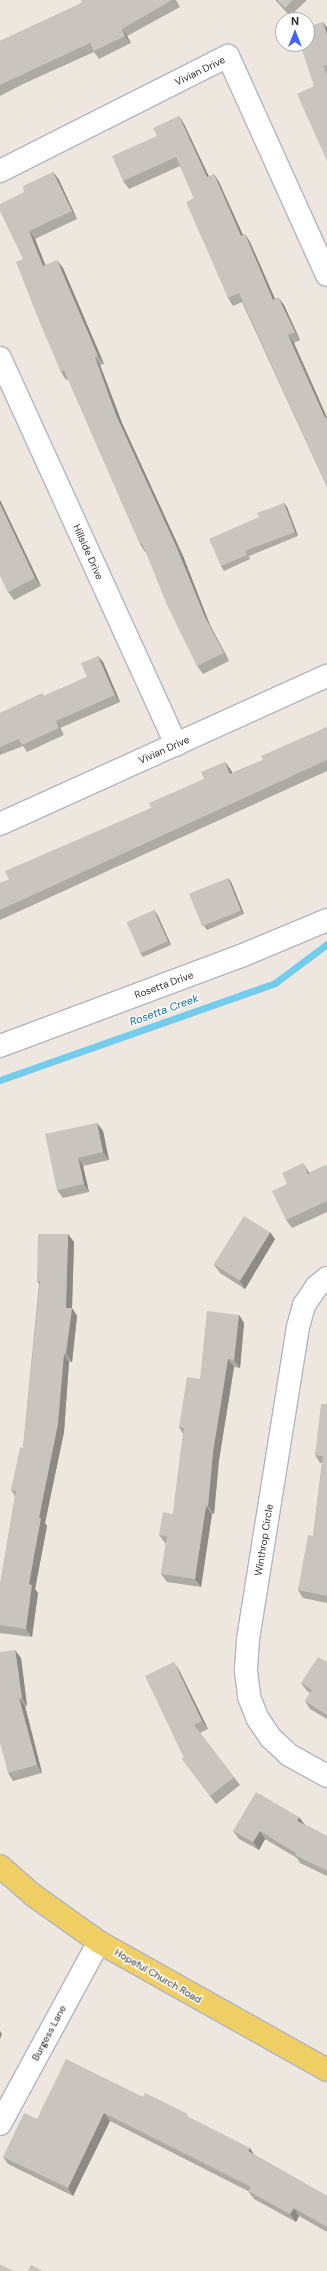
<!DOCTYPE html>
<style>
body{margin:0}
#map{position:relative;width:327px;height:2271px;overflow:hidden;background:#eee7df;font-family:"DM Sans",sans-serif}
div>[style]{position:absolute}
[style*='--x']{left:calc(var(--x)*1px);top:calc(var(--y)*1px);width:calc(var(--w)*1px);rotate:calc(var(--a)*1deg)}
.stream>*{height:7px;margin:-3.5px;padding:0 3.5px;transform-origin:3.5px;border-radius:3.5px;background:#74cced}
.roads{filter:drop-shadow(1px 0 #b2b5bf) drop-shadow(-1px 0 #b2b5bf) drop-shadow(0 1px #b2b5bf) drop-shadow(0 -1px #b2b5bf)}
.minor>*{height:22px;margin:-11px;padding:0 11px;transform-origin:11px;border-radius:11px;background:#fff}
.major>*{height:22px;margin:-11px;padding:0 11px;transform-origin:11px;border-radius:11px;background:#efcf63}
.wall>*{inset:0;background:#ada9a3}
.shaded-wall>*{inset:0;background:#8d8985}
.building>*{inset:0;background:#c9c4be;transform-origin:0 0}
span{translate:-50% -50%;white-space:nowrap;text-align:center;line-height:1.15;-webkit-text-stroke:3px #fff;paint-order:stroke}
.street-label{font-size:10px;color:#2c2c2c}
.water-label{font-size:11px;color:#106b9d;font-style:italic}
.north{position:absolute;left:275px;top:12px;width:40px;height:40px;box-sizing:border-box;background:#fff;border:1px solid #ababab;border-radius:50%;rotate:0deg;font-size:11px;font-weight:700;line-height:16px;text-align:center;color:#2c2c2c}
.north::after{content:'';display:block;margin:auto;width:14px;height:18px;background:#4263f7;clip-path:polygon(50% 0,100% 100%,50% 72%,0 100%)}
</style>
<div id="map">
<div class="stream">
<i style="--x:0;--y:1080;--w:292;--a:-19.4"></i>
<i style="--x:275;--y:983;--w:65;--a:-36.9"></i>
</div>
<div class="roads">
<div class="minor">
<i style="--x:0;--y:171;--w:255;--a:-26.8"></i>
<i style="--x:228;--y:56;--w:240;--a:65.7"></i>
<i style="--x:0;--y:358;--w:425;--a:65.5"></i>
<i style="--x:0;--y:824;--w:359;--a:-24.4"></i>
<i style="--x:0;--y:1046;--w:257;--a:-20.5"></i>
<i style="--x:241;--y:956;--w:93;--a:-22.7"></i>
<i style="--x:327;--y:1278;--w:13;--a:141"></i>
<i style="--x:317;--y:1286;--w:23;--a:124"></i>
<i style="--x:304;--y:1305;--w:23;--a:105"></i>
<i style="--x:298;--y:1327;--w:317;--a:99.1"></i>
<i style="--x:248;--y:1640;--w:31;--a:94"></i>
<i style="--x:246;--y:1671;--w:26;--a:83"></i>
<i style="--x:249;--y:1697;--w:24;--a:68"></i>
<i style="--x:258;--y:1719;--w:23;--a:56"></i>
<i style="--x:271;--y:1738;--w:25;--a:43"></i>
<i style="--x:289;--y:1755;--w:43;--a:28.9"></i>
<i style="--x:0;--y:2124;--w:207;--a:-61.5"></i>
</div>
<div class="major">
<i style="--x:0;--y:1866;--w:44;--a:41.3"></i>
<i style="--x:33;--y:1895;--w:81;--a:35.5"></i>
<i style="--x:99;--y:1942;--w:261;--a:29.3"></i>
</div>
</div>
<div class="wall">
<i style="clip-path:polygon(81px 0,176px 0,180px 7px,127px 36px,131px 43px,99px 59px,94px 52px,23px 84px,0 96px,0 41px,82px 3px)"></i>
<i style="clip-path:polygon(275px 0,307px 0,290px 16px)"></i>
<i style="clip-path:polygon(323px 22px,327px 28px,327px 161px,314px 86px)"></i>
<i style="clip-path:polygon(179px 116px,184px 124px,209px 177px,214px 174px,219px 182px,243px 235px,245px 234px,250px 242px,275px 299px,284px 305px,300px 340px,294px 343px,327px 417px,327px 487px,242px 302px,233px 306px,228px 298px,194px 198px,180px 166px,129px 189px,123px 181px,157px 136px)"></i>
<i style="clip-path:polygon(53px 172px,59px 180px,77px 219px,35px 239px,45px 265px,63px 268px,104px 364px,100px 365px,122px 423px,183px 556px,210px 625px,229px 661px,203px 674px,197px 666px,146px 552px,145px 552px,140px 544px,68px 379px,66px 380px,61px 372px,23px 259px,24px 192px)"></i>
<i style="clip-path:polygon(0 500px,41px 586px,14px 600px,8px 592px,0 575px)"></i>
<i style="clip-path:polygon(284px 503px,287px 507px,298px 536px,249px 556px,250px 559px,224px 571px,221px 566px,259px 517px)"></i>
<i style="clip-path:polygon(98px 656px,103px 662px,120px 702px,60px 728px,64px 735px,27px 752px,23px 746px,0 755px,0 713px,44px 696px,87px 677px)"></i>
<i style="clip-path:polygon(327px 727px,327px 771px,0 920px,0 883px,9px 880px,151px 808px,204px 779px,225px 762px,232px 773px,263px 760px)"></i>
<i style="clip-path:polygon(228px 878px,231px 882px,244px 914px,207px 930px,204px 926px)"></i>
<i style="clip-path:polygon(157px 914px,171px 945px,143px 957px,140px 953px)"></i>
<i style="clip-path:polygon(97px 1123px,103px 1131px,109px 1160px,83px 1166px,89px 1192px,63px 1198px,57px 1190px)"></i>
<i style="clip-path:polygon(326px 1165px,327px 1167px,327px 1212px,292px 1228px,286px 1220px,287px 1184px,308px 1171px,309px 1173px)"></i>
<i style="clip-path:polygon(275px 1239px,245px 1289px,220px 1273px,214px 1265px)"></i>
<i style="clip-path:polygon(74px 1242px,72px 1308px,77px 1316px,72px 1362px,69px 1362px,64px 1432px,45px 1523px,47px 1526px,35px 1589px,38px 1593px,32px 1637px,0 1633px,0 1585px,15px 1496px,11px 1490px,23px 1448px,39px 1284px,37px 1281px)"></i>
<i style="clip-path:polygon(239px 1315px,244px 1323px,240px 1368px,234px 1367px,219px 1460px,214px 1514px,212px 1514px,201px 1587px,167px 1582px,161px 1574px,166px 1543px,165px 1543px,159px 1535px,173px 1514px,183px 1434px,179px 1427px,200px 1379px)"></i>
<i style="clip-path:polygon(327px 1404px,327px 1603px,303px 1598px,298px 1590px,313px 1536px,322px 1463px,320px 1463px,315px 1455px)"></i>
<i style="clip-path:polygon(21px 1658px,27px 1706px,25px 1706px,42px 1773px,13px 1781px,8px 1773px)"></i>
<i style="clip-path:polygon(327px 1662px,327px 1719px,310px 1709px,305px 1701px,310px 1693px,307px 1691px,301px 1683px)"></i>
<i style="clip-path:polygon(179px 1670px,208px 1729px,200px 1733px,240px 1785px,216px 1804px,182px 1759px,184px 1758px)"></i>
<i style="clip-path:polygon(304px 1824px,327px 1836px,327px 1876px,300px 1863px,297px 1858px,265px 1839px,259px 1850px,239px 1839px,233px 1831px)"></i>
<i style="clip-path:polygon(143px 2097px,190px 2118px,327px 2196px,327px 2232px,299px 2216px,296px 2222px,254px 2199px,248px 2191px,110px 2121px,73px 2196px,8px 2164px,3px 2157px,37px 2119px)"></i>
</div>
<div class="shaded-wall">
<i style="clip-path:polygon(323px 22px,327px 28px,327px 35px)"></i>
<i style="clip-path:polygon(122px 29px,127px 36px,131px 43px,125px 36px)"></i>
<i style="clip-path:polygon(179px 116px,184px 124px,213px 185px,207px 177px)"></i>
<i style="clip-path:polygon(53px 172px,59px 180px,77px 219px,72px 211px)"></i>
<i style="clip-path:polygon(214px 174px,219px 182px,247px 244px,241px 236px)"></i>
<i style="clip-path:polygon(29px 231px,35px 239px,49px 274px,43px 266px)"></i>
<i style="clip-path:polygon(245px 234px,250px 242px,279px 308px,273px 300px)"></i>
<i style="clip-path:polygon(57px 260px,63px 268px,104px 364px,98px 356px)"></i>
<i style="clip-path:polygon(278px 297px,284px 305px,300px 340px,295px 332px)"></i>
<i style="clip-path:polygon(288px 335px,294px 343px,327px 418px,325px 418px)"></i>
<i style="clip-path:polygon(95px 357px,100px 365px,122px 423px,183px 556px,210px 625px,229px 661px,224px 653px,205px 617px,116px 415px)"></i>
<i style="clip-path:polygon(0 500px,41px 586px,35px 578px,0 504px)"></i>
<i style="clip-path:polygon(284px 503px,287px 507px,298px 536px,295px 532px)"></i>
<i style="clip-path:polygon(98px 656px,103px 662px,120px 702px,115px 695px)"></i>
<i style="clip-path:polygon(56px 721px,64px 735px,59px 728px)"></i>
<i style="clip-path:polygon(225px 762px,231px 770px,236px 782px,230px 774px)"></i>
<i style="clip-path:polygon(228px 878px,231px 882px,244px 914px,241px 910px)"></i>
<i style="clip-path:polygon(154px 910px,157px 914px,171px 945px,168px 941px)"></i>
<i style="clip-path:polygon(97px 1123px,103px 1131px,109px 1160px,103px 1152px)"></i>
<i style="clip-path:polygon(78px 1158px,83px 1166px,89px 1192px,84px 1184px)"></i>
<i style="clip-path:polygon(303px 1163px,308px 1171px,314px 1182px,308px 1174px)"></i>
<i style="clip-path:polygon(270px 1232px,275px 1239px,245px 1289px,240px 1281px)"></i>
<i style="clip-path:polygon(68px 1234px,74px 1242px,72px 1308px,77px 1316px,72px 1362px,66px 1354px,66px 1308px)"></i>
<i style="clip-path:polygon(239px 1315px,244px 1323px,240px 1368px,234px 1360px)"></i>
<i style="clip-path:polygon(64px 1354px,69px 1362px,64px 1432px,45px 1523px,47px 1526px,35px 1589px,38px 1593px,32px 1637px,26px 1629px,29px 1584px)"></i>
<i style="clip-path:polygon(228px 1359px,234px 1367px,219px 1460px,214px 1514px,208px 1506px,213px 1452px)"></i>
<i style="clip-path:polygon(206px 1506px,212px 1514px,201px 1587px,195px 1579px)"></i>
<i style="clip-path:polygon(15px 1650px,21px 1658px,27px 1706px,22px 1698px)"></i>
<i style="clip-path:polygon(174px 1662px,179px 1670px,208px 1729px,202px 1721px)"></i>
<i style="clip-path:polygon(19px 1698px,25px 1706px,42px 1773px,37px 1765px)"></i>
<i style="clip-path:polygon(299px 1817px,305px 1825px,297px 1821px)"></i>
<i style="clip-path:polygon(260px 1831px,265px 1839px,259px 1850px,253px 1842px)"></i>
<i style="clip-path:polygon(0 2031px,2px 2034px,0 2039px)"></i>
<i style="clip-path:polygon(104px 2113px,110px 2121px,73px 2196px,68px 2188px)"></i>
<i style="clip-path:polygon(250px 2148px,255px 2156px,248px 2151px)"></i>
<i style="clip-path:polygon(294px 2208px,299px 2216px,296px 2222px,290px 2214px)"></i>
</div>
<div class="building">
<i style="clip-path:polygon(81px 0,172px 0,122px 29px,125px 36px,94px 51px,90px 43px,0 85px,0 41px,82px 3px)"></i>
<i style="clip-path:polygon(277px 0,293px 0,285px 8px)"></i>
<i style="clip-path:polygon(323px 22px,327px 35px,327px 65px,323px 66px,327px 74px,327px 161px,297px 94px,314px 86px,300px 44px,307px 44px,307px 27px)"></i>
<i style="clip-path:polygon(179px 116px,207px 177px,214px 174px,241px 236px,245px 234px,273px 300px,278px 297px,295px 332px,288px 335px,325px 418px,327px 417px,327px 487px,239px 293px,228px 298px,186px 202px,194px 198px,176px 157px,123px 181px,112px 156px,157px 136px,153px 128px)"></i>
<i style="clip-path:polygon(53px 172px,72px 211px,29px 231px,43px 266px,57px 260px,98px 356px,95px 357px,116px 415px,177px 548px,205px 617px,224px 653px,197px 666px,167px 605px,142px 543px,140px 544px,64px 370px,61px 372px,40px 323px,16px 262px,23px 259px,0 211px,0 204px,24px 192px,23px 186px)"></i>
<i style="clip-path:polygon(284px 503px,295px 532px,245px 551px,247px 555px,221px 566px,209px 539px,259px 517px,257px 513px)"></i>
<i style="clip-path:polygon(0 504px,35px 578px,8px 592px,0 575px)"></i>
<i style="clip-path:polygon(98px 656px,115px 695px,56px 721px,59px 728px,22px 745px,19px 739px,0 747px,0 713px,42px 693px,44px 696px,87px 677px,81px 663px)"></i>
<i style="clip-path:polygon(327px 727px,327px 760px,0 910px,0 883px,9px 880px,5px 871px,151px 808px,149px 803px,204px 779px,201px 772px,225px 762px,230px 774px,263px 760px,261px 756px)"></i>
<i style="left:228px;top:878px;width:35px;height:42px;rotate:68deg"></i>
<i style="left:154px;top:910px;width:34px;height:30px;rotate:66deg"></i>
<i style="clip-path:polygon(97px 1123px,103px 1152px,78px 1158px,84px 1184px,57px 1190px,45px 1134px)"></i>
<i style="clip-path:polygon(303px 1163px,308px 1174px,326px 1165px,327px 1168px,327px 1201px,286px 1220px,272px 1191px,287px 1184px,282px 1173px)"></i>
<i style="left:244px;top:1216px;width:31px;height:57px;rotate:32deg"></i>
<i style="clip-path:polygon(38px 1234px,68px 1234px,66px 1308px,72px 1308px,66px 1354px,64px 1354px,58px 1424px,39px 1518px,41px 1518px,29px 1584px,32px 1585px,26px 1629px,0 1625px,0 1585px,16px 1491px,11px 1490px,20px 1447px,23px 1448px,40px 1281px,37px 1281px)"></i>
<i style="clip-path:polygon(207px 1311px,239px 1315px,234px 1360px,228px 1359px,213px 1452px,208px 1506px,206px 1506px,195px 1579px,161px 1574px,167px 1536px,159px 1535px,163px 1512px,173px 1514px,184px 1428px,179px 1427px,187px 1377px,200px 1379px)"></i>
<i style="clip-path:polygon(321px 1404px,327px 1404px,327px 1596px,298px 1590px,308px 1535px,313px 1536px,323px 1456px,315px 1455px)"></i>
<i style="clip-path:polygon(15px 1650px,22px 1698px,19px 1698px,37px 1765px,8px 1773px,0 1743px,0 1652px)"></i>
<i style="clip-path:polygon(318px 1657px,327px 1662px,327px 1715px,305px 1701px,312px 1690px,301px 1683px)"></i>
<i style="clip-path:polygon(174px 1662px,202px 1721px,194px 1725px,234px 1777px,210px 1796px,182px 1759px,184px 1758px,145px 1676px)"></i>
<i style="clip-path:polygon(256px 1792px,299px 1817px,297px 1821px,327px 1836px,327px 1871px,295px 1855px,296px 1853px,260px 1831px,253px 1842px,233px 1831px)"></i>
<i style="clip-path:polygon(66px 2059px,143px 2097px,145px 2093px,188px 2114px,187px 2116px,250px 2148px,248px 2151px,327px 2196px,327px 2227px,294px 2208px,290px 2214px,248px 2191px,251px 2187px,104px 2113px,68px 2188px,3px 2157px,24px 2113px,37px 2119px)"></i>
<i style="clip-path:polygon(0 2264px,13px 2271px,0 2271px)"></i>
<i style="clip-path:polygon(31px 2265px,43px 2271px,28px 2271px)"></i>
</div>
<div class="street-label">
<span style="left:200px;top:71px;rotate:-26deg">Vivian Drive</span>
<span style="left:88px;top:552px;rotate:66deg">Hillside Drive</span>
<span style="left:164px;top:750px;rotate:-24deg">Vivian Drive</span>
<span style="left:164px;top:985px;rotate:-20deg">Rosetta Drive</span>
<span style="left:264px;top:1540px;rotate:-81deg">Winthrop Circle</span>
<span style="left:158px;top:1976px;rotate:30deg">Hopeful Church Road</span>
<span style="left:49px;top:2033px;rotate:-62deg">Burgess Lane</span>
</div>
<div class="water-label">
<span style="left:164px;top:1010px;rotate:-20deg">Rosetta Creek</span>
</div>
<div class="north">N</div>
</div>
